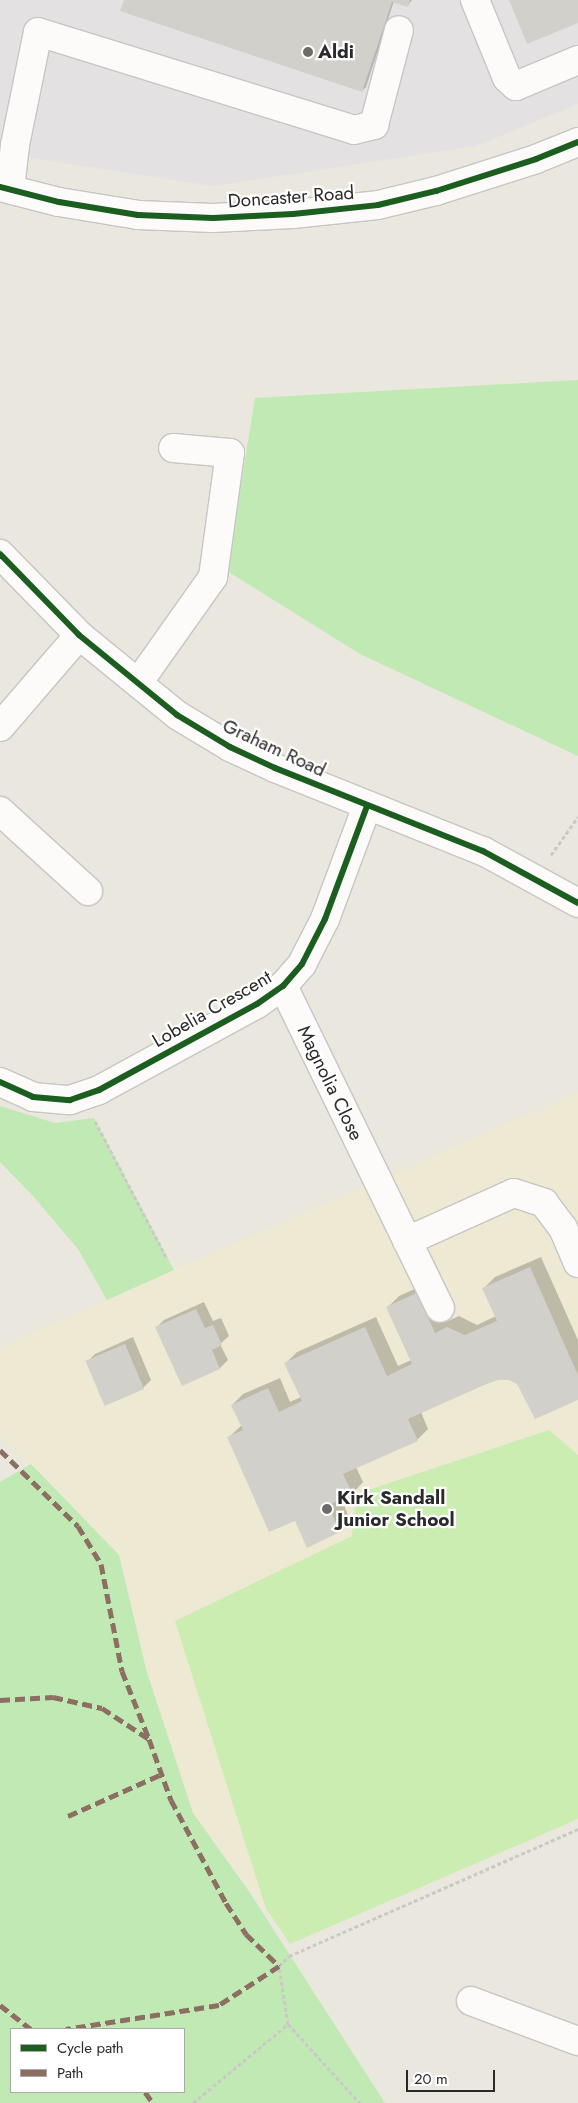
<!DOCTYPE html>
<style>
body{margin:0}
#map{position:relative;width:578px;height:2103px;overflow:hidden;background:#eae7de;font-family:Jost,sans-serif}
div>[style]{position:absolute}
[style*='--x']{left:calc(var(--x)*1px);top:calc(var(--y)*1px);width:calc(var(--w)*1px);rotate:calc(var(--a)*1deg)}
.industrial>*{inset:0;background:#e4e1e2}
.education>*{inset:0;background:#eee9d2}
.green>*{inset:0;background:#c1e9b4}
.pitch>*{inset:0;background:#ccedb1}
.shadow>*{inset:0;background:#0003}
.building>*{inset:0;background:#d2d0ca;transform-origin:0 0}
.path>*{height:3px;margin-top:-1.5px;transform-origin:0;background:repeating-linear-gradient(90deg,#cac9c8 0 4px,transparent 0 6.5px)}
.roads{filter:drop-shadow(1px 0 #c7c5c5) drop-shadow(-1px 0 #c7c5c5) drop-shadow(0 1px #c7c5c5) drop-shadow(0 -1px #c7c5c5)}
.minor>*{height:28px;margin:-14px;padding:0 14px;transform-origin:14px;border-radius:14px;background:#fcfbfa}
.quiet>*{height:5px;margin-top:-2.5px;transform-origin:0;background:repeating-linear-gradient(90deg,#8d6e63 0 10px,transparent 0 15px)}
.cycleway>*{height:6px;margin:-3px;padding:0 3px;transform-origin:3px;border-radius:3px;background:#1b5e20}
.dots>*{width:14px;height:14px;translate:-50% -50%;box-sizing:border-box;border:2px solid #fff;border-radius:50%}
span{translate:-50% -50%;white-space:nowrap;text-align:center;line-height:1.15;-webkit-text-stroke:4.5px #fff;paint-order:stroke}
.poi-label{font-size:19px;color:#2a2a2a;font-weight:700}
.left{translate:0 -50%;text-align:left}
.street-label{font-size:19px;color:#2a2a2a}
.legend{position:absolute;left:10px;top:2028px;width:175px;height:65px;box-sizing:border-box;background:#fff;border:1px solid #aaa;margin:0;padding:6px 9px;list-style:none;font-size:15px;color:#2a2a2a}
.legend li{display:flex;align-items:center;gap:10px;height:25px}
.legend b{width:25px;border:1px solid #aaa}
.scale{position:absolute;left:406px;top:2070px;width:89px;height:22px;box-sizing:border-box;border:2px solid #2a2a2a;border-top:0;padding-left:6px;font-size:15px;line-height:18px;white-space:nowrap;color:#2a2a2a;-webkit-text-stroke:4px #fff;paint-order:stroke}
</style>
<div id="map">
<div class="industrial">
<i style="clip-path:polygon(0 0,578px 0,578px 104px,476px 146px,213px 186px,0 153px)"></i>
</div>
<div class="education">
<i style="clip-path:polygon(578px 1092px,578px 1819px,290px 1944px,193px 1813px,146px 1669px,119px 1555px,31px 1464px,0 1437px,0 1347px)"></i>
</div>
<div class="green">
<i style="clip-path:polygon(578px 380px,578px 756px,360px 654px,227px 571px,255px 398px)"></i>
<i style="clip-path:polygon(0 1106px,55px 1123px,94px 1118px,174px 1270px,107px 1300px,78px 1249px,33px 1196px,0 1162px)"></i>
<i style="clip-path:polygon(evenodd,31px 1464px,119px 1555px,146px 1669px,193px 1813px,248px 1890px,385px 2103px,0 2103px,0 1482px,31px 1464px,11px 2029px,184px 2029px,184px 2092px,11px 2092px,11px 2029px)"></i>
</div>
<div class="pitch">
<i style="clip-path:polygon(549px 1430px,578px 1455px,578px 1819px,290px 1944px,266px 1909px,175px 1621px,352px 1536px,356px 1494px)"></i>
</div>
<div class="shadow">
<i style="clip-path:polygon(125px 0,412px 0,408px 5px,394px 1px,366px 87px,362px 91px)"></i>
<i style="clip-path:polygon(541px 1257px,578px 1340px,578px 1398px,510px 1379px,497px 1379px,421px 1412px,428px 1429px,417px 1440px,356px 1467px,363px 1482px,352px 1494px,341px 1498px,350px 1520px,339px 1531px,295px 1519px,228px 1438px,242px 1425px,232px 1405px,243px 1394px,280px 1378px,290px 1402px,301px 1397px,286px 1363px,297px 1352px,376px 1317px,398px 1366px,411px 1360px,388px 1307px,399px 1296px,428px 1283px,446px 1322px,459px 1316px,477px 1325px,496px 1316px,484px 1288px,495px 1277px)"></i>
<i style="clip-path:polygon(204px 1302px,213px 1321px,221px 1318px,229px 1336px,220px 1344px,228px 1360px,220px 1368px,182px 1384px,156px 1328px,164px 1320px)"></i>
<i style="clip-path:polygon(133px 1337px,151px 1380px,143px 1388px,106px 1404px,88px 1361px,95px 1354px)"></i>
</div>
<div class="building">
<i style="clip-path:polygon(124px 0,410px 0,408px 7px,392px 2px,362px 92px,120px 11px)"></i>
<i style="clip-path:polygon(509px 0,578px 0,578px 23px,527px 44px)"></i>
<i style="clip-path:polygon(530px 1267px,578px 1375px,578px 1400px,535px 1419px,517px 1384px,509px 1380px,498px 1380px,484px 1385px,408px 1419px,418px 1441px,343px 1474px,353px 1495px,328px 1505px,340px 1532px,307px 1548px,295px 1521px,269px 1532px,227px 1437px,243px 1430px,231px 1405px,268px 1388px,279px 1412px,302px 1401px,284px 1363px,365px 1327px,387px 1376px,412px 1364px,386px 1307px,417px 1293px,435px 1333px,447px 1327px,465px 1335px,497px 1321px,482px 1288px)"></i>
<i style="clip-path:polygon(196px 1309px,205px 1328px,213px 1325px,222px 1345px,212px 1350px,220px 1369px,182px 1386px,155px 1327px)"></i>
<i style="left:125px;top:1344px;width:49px;height:43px;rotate:67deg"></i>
</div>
<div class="path">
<i style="--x:551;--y:855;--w:47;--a:-54.6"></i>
<i style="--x:95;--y:1121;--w:156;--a:62.4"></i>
<i style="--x:288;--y:2024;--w:107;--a:47.7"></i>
<i style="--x:193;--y:2103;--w:124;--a:-39.7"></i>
<i style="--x:288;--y:2024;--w:59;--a:-98.8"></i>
<i style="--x:279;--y:1966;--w:14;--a:-45"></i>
<i style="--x:289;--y:1956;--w:316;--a:-23.7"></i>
</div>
<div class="roads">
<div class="minor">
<i style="--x:475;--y:0;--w:84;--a:67.7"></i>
<i style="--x:507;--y:78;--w:12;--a:42"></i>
<i style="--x:516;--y:86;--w:67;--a:-22.8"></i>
<i style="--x:0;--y:187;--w:61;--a:14.3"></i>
<i style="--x:59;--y:202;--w:80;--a:9.3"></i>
<i style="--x:138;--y:215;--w:75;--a:2.3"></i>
<i style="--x:213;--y:218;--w:80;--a:-2.9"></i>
<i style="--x:293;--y:214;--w:85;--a:-6"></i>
<i style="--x:378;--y:205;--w:60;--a:-13.6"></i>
<i style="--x:436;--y:191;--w:105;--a:-17.7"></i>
<i style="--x:536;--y:159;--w:45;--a:-22"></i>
<i style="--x:10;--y:189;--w:44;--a:-83.5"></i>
<i style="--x:15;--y:145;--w:115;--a:-78.5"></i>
<i style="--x:38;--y:32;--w:331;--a:17.2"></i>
<i style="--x:354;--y:130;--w:21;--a:-14"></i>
<i style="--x:374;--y:125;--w:98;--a:-75.3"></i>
<i style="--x:0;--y:554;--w:113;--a:45.7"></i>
<i style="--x:79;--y:635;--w:127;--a:39.2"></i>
<i style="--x:177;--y:715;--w:62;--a:31.1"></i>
<i style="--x:230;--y:747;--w:50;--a:25"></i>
<i style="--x:275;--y:768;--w:224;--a:21.8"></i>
<i style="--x:483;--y:851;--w:108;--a:28.7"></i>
<i style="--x:138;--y:683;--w:130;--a:-54.7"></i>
<i style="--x:213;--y:577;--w:125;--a:-82.2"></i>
<i style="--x:230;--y:453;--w:57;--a:-175"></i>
<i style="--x:0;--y:727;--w:121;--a:-49.3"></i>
<i style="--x:0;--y:811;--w:119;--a:42.3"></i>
<i style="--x:283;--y:986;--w:358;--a:64"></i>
<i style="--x:0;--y:1082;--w:36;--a:24"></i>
<i style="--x:33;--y:1097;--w:37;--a:5"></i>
<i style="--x:70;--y:1100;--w:31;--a:-19"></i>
<i style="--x:99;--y:1090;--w:180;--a:-28.6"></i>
<i style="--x:257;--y:1004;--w:32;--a:-35"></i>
<i style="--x:283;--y:986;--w:29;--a:-49"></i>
<i style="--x:302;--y:964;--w:51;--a:-62.9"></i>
<i style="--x:325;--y:919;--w:121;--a:-69.6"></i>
<i style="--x:407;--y:1241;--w:117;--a:-24.2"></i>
<i style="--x:514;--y:1193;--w:32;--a:18"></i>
<i style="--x:544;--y:1203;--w:31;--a:53"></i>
<i style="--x:563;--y:1228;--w:38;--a:67"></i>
<i style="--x:471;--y:2001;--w:114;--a:20.5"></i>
</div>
</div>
<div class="quiet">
<i style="--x:0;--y:1450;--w:109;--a:44.3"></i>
<i style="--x:78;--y:1526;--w:44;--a:58.8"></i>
<i style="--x:101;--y:1564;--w:109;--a:78.9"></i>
<i style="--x:122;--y:1671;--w:73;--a:68.3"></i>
<i style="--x:0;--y:1700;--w:53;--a:-3.2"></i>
<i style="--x:53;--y:1697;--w:50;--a:12.7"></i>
<i style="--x:102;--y:1708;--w:56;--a:33.4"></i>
<i style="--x:149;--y:1739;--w:65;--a:70.2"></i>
<i style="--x:171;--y:1800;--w:117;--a:61.9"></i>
<i style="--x:226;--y:1903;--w:37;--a:57"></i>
<i style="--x:246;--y:1934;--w:46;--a:44.1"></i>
<i style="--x:279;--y:1966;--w:72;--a:147"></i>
<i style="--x:219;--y:2005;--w:155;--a:171.1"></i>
<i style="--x:68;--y:1816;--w:103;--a:-24.1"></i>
<i style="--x:0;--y:2005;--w:39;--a:38"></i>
<i style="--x:145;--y:2092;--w:14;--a:54"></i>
</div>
<div class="cycleway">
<i style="--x:0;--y:187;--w:61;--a:14.3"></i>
<i style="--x:59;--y:202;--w:80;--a:9.3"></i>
<i style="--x:138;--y:215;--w:75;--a:2.3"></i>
<i style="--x:213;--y:218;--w:80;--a:-2.9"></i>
<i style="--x:293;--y:214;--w:85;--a:-6"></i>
<i style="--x:378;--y:205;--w:60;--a:-13.6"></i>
<i style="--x:436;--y:191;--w:105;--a:-17.7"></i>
<i style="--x:536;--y:159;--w:45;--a:-22"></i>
<i style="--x:0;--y:554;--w:113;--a:45.7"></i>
<i style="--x:79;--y:635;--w:127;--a:39.2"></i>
<i style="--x:177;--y:715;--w:62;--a:31.1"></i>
<i style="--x:230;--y:747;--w:50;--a:25"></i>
<i style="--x:275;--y:768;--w:224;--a:21.8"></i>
<i style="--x:483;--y:851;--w:108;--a:28.7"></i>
<i style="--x:0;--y:1082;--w:36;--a:24"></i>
<i style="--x:33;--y:1097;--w:37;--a:5"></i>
<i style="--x:70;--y:1100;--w:31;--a:-19"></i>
<i style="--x:99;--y:1090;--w:180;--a:-28.6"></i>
<i style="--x:257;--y:1004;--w:32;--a:-35"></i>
<i style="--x:283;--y:986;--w:29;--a:-49"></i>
<i style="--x:302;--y:964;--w:51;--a:-62.9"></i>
<i style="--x:325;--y:919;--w:121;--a:-69.6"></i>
</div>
<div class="dots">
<i style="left:308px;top:52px;background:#6d6c69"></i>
<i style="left:327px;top:1509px;background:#6d6c69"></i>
</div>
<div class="poi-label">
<span class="left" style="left:318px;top:52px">Aldi</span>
<span class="left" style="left:337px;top:1509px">Kirk Sandall<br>Junior School</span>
</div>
<div class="street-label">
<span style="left:291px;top:197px;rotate:-4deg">Doncaster Road</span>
<span style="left:274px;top:748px;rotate:25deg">Graham Road</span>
<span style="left:212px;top:1009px;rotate:-30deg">Lobelia Crescent</span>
<span style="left:330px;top:1083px;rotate:64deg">Magnolia Close</span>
</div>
<ul class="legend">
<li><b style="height:6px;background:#1b5e20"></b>Cycle path</li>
<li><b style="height:6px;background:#8d6e63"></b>Path</li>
</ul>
<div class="scale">20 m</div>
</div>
